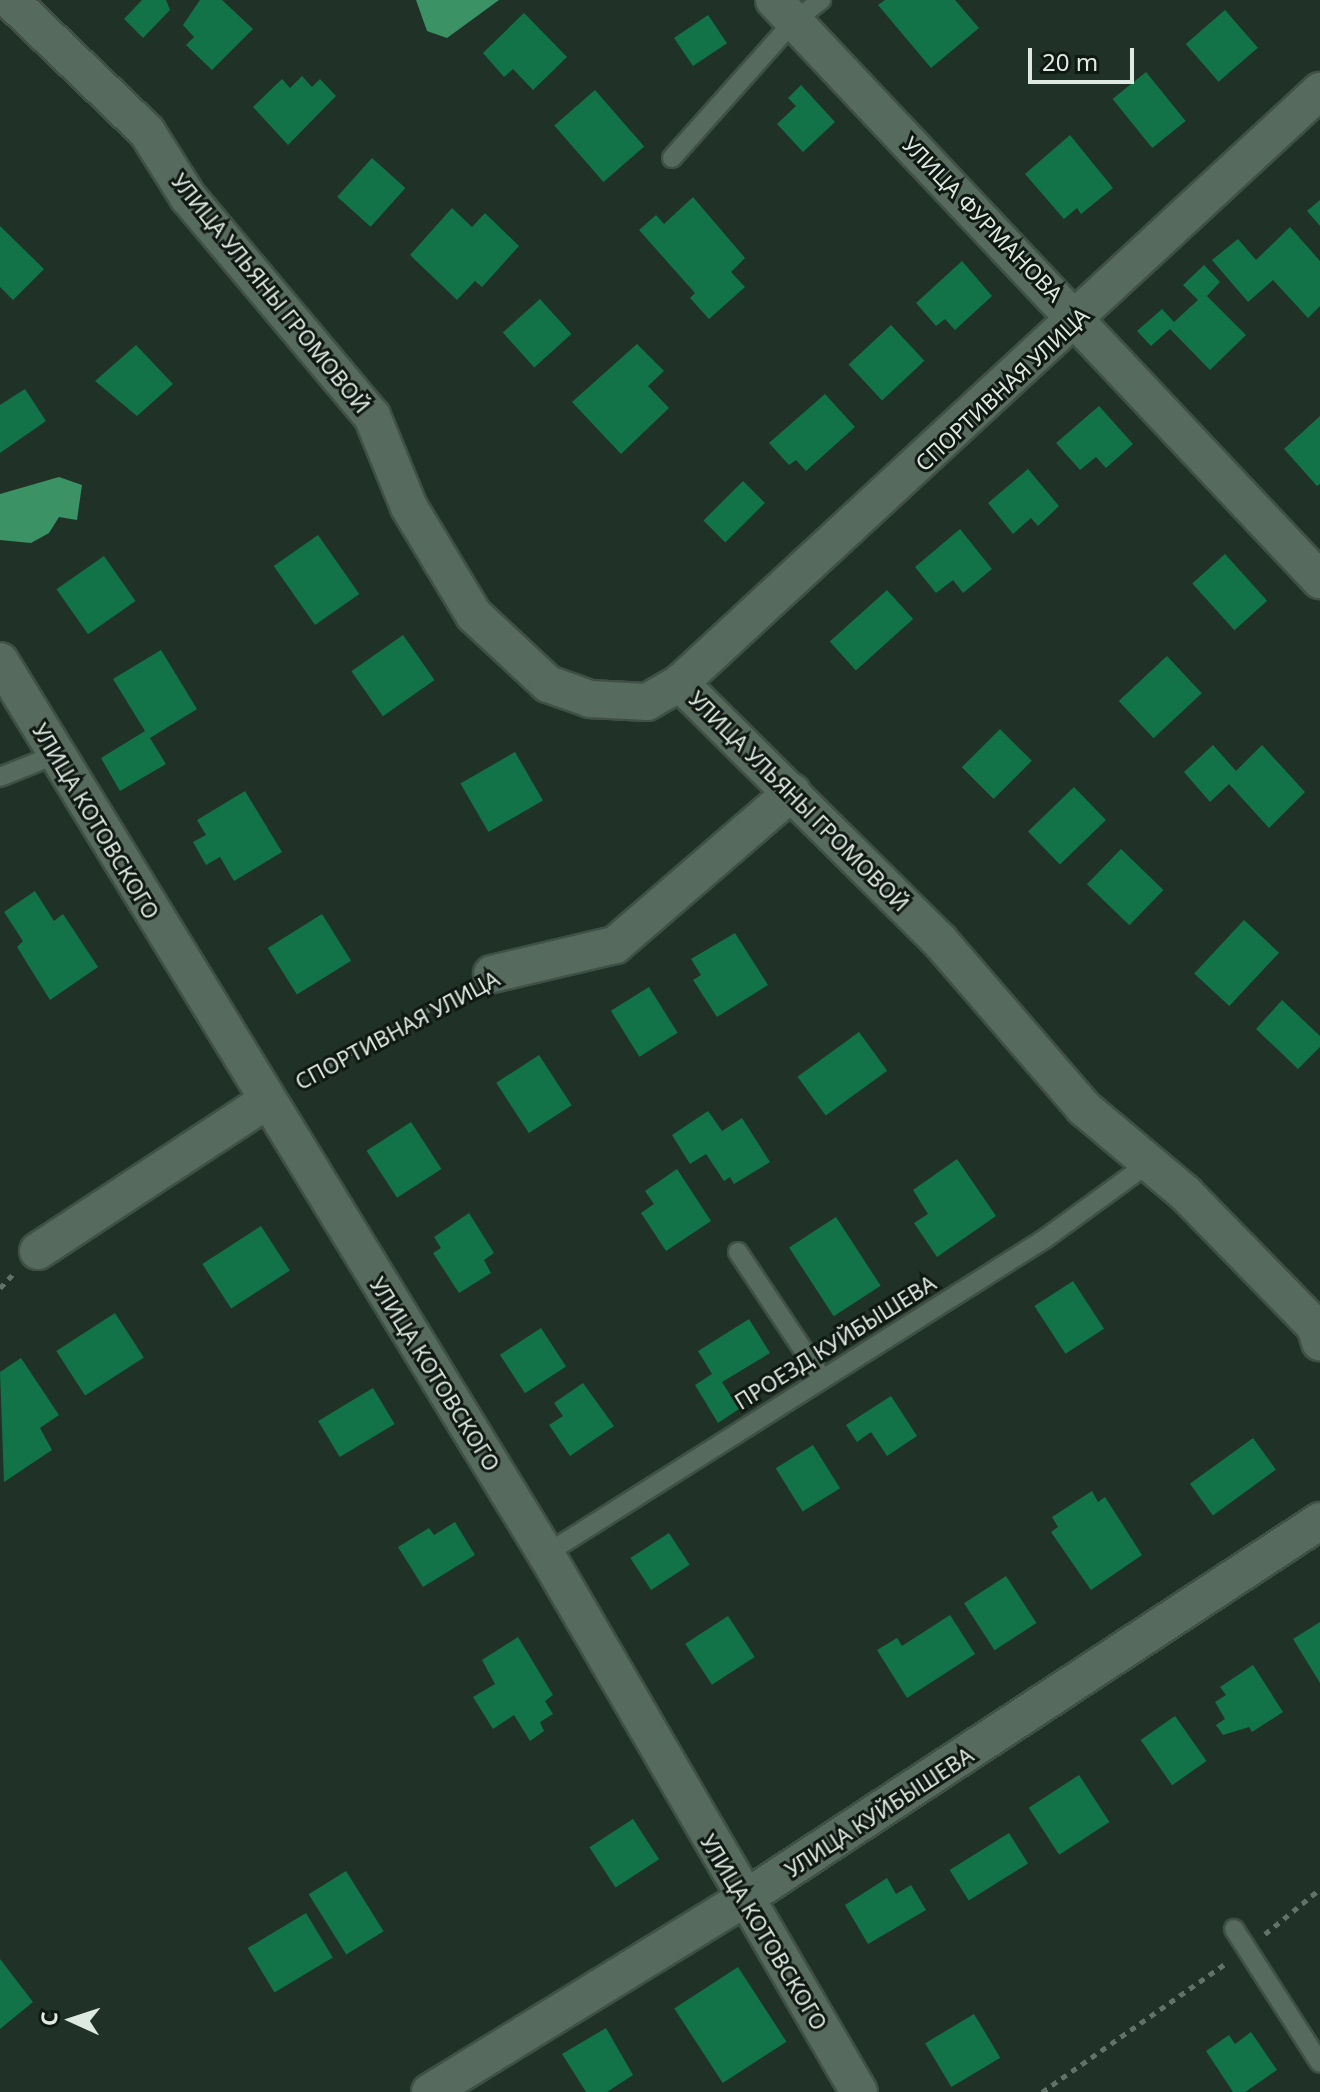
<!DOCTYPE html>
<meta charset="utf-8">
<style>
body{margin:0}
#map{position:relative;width:1320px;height:2092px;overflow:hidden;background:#203227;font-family:"Noto Sans",sans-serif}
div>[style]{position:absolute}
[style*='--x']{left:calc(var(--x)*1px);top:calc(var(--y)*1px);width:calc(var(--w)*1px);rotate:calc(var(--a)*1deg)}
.water>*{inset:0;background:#3b9265}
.building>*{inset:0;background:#117347;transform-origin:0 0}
.path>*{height:5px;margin-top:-2.5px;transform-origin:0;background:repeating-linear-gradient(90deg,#627268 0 6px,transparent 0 12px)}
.roads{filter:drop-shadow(2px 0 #405046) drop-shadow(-2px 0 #405046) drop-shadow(0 2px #405046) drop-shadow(0 -2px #405046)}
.lane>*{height:18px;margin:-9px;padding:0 9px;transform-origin:9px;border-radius:9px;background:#566a5e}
.street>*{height:36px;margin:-18px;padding:0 18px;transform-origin:18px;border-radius:18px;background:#566a5e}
span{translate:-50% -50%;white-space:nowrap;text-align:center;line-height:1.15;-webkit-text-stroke:6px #101813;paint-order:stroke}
.street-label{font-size:22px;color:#dde9e1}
.north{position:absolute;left:32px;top:1980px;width:80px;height:80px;-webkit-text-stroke:6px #101813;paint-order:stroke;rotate:273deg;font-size:22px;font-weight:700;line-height:32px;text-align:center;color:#dde9e1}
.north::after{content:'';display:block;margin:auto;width:28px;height:36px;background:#dde9e1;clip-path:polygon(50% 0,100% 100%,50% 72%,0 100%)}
.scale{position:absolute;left:1028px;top:48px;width:106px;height:36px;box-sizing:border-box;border:4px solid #dde9e1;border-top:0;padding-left:10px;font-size:24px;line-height:28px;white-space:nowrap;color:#dde9e1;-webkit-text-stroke:6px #101813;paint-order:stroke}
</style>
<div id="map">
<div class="water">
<i style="clip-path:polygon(416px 0,499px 0,447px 38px,427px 31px)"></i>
<i style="clip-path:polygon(59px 477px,82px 485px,77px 520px,59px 517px,49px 533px,31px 543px,0 540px,0 494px)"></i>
</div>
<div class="building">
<i style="clip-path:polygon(142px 0,166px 0,170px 10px,143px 38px,124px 19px)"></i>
<i style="clip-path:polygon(200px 0,222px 0,253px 29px,212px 70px,186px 45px,194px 37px,183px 25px)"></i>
<i style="clip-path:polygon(885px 0,955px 0,979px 28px,931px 68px,878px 5px)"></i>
<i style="left:1225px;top:10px;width:50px;height:52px;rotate:49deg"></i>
<i style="clip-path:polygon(524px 13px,567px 57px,533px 90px,513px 69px,504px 77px,483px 53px)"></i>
<i style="left:708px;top:15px;width:34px;height:41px;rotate:56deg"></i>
<i style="left:1146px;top:72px;width:63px;height:43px;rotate:51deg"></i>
<i style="clip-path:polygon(302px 76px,312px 87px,320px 79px,336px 96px,288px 145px,253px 107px,282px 79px,290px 88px)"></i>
<i style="clip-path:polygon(801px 85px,835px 122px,803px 152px,777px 124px,796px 106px,788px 98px)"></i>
<i style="left:595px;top:90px;width:75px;height:54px;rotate:49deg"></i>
<i style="clip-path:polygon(1070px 135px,1113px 188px,1081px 214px,1077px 208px,1064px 219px,1025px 174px)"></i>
<i style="left:372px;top:158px;width:45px;height:52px;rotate:42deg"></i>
<i style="clip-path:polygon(693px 197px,745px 258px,731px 272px,745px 287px,709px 319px,690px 298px,695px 293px,639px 230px,656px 215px,664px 224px)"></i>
<i style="clip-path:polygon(1320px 200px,1320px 226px,1307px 211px)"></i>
<i style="clip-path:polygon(452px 208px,472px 227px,485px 213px,519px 246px,482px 287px,475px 281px,457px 300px,410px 255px)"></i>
<i style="clip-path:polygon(0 226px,44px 269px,13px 300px,0 287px)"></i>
<i style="clip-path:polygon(1290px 227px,1320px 261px,1320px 306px,1308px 318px,1273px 280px,1248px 302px,1212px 260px,1238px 239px,1256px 260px)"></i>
<i style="clip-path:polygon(962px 261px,992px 296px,955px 330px,945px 319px,936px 326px,916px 303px)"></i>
<i style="clip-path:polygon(1204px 265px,1220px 282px,1207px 296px,1246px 335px,1210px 370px,1170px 329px,1151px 346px,1137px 331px,1162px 309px,1174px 322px,1198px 300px,1183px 285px)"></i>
<i style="left:540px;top:299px;width:47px;height:50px;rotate:48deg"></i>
<i style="left:891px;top:325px;width:49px;height:58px;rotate:47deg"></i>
<i style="clip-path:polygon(637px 344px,664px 371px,648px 386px,669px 408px,621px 454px,572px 402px)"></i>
<i style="clip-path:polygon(136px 345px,173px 384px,137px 416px,95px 381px)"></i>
<i style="clip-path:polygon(25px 389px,46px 421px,0 453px,0 405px)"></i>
<i style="clip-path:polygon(825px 394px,855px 427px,806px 471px,796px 460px,789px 465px,769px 443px)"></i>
<i style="clip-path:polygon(1099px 406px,1133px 444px,1106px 468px,1096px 457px,1080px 470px,1056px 443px)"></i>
<i style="clip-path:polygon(1320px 416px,1320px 484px,1317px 486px,1284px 449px)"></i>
<i style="clip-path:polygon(1028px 469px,1059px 506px,1038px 526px,1031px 518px,1013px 534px,988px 503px)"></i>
<i style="left:743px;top:481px;width:31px;height:56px;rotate:45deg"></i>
<i style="clip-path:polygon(960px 529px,992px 569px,963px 593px,953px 580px,936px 593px,915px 567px)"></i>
<i style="left:318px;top:535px;width:72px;height:54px;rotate:55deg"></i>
<i style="left:1225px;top:554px;width:63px;height:44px;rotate:48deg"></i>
<i style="left:104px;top:556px;width:55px;height:58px;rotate:55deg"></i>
<i style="left:887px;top:590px;width:39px;height:77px;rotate:48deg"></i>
<i style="left:403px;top:635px;width:55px;height:63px;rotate:55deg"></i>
<i style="clip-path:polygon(161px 650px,197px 709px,150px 738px,166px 764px,120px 791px,101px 758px,145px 731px,113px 679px)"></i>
<i style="left:1167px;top:656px;width:51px;height:66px;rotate:47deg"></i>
<i style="left:1000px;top:729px;width:45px;height:54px;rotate:45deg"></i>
<i style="clip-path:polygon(1213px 745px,1236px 771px,1262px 745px,1305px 792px,1269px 828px,1229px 784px,1210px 802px,1184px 772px)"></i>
<i style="left:515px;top:752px;width:56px;height:63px;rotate:60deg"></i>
<i style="left:1074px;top:787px;width:46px;height:64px;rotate:46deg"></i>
<i style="clip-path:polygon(245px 791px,282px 852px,234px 881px,220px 857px,206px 865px,193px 842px,206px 835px,197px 820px)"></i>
<i style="left:1121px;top:849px;width:59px;height:49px;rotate:44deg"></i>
<i style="clip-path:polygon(35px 891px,54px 921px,63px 914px,98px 967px,50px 1000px,17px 947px,23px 941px,4px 912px)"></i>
<i style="left:322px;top:914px;width:55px;height:64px;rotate:58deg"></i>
<i style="left:1244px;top:920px;width:48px;height:73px;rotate:43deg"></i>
<i style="clip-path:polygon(735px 933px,768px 985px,717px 1017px,693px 980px,701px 975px,691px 959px)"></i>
<i style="left:649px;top:987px;width:54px;height:45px;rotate:58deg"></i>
<i style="clip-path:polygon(1282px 1000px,1320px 1036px,1320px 1047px,1298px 1069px,1256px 1029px)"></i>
<i style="left:859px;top:1032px;width:48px;height:76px;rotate:54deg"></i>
<i style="left:539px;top:1055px;width:60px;height:51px;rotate:57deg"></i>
<i style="clip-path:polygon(708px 1111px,722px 1131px,742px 1118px,770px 1162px,734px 1184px,730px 1177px,724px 1181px,706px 1154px,690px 1164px,672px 1135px)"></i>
<i style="left:411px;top:1122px;width:56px;height:53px;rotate:57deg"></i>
<i style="clip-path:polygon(957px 1159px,996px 1216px,937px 1257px,914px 1223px,928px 1214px,913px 1190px)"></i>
<i style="clip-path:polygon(677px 1169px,711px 1221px,666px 1251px,641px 1213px,654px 1204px,645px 1191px)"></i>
<i style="clip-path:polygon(469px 1213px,494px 1253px,484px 1260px,491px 1273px,459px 1293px,433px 1253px,441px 1248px,434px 1237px)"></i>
<i style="left:836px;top:1217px;width:82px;height:56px;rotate:57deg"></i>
<i style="left:261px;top:1226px;width:53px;height:70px;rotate:57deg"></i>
<i style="left:1073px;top:1281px;width:57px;height:46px;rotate:57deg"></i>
<i style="left:115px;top:1313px;width:53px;height:70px;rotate:57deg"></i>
<i style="clip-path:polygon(749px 1319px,770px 1353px,722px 1382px,739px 1409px,718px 1423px,695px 1385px,712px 1374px,698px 1351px)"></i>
<i style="left:541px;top:1328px;width:46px;height:49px;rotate:57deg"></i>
<i style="clip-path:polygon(21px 1358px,59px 1415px,40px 1428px,52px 1450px,4px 1482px,0 1372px)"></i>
<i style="clip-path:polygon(583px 1383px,614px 1426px,570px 1456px,549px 1425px,563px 1416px,554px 1403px)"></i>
<i style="left:373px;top:1388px;width:42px;height:64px;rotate:59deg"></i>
<i style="clip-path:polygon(891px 1396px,917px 1436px,887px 1456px,871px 1432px,857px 1442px,846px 1425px)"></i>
<i style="left:1253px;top:1438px;width:39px;height:78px;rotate:54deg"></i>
<i style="left:813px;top:1445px;width:51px;height:44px;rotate:58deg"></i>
<i style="clip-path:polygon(1092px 1491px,1098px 1502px,1105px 1497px,1142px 1555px,1091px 1590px,1051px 1532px,1058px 1527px,1052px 1517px)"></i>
<i style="clip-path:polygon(455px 1522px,475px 1555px,423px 1587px,398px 1547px,429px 1528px,434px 1535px)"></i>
<i style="left:669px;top:1533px;width:38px;height:46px;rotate:57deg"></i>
<i style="left:1006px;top:1576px;width:56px;height:50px;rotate:57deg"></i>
<i style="clip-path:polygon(950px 1615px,975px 1654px,907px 1698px,877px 1650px,897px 1638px,902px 1646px)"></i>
<i style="left:728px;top:1616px;width:49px;height:51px;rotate:57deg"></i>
<i style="clip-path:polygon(1320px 1622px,1320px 1683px,1293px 1639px)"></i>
<i style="clip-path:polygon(518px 1637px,553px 1695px,545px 1701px,553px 1714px,540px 1722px,544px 1731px,530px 1741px,514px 1715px,493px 1729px,473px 1697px,495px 1684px,482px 1660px)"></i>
<i style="clip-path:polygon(1253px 1665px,1283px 1712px,1252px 1732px,1249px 1727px,1223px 1735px,1216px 1725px,1225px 1719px,1215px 1702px,1226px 1695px,1220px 1687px)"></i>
<i style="left:1175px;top:1716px;width:55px;height:42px;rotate:55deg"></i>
<i style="left:1079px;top:1775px;width:56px;height:60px;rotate:57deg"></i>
<i style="left:633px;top:1819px;width:48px;height:52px;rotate:57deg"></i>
<i style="left:1009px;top:1833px;width:36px;height:70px;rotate:58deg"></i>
<i style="left:346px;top:1871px;width:71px;height:44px;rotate:58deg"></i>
<i style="clip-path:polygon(887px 1878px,896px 1894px,911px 1885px,926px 1910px,868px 1944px,845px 1905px)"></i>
<i style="left:306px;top:1913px;width:52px;height:68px;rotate:59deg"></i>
<i style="clip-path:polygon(0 1959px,33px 2002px,0 2029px)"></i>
<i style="left:738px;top:1967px;width:89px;height:76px;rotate:57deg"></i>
<i style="left:974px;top:2014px;width:51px;height:57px;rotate:59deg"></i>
<i style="clip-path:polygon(606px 2028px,633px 2075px,607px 2092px,586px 2092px,562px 2054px)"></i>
<i style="clip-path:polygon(1251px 2032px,1277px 2070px,1245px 2092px,1233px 2092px,1206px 2051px,1229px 2035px,1235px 2044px)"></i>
</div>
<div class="path">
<i style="--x:298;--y:1083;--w:190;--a:-29.3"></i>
<i style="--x:0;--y:1288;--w:19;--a:-47"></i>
<i style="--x:1265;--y:1934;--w:71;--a:-39.3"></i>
<i style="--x:1042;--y:2092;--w:223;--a:-35"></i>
</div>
<div class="roads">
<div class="lane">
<i style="--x:672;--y:158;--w:182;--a:-48.3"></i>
<i style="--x:793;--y:22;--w:36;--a:-38"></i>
<i style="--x:0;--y:777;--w:59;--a:-21.8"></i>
<i style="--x:738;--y:1252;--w:151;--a:56.3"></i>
<i style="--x:546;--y:1554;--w:591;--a:-32.29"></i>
<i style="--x:1046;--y:1238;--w:124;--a:-36.1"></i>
<i style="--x:1234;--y:1929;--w:159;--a:57.3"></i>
</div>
<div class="street">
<i style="--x:10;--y:0;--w:190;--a:43.9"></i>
<i style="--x:147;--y:132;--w:77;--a:57.8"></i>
<i style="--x:188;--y:197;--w:286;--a:50"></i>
<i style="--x:372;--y:416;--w:98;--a:67.9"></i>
<i style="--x:409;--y:507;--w:126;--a:59"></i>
<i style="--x:474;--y:615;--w:101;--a:43"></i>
<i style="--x:548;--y:684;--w:45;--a:19.7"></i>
<i style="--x:590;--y:699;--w:57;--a:3"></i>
<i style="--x:647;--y:702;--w:38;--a:-30"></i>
<i style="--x:680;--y:683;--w:872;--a:-42.77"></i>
<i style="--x:774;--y:0;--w:797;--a:46.73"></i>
<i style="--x:0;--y:661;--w:1047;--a:58.56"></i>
<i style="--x:546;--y:1554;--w:622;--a:59.81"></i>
<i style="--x:680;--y:683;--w:365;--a:44.8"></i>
<i style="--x:939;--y:940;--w:222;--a:49.2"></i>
<i style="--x:1084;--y:1108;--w:132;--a:40.1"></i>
<i style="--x:1185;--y:1193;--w:186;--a:45.7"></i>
<i style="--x:1315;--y:1326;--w:17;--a:73"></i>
<i style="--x:492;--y:974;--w:126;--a:-13.3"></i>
<i style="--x:615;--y:945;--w:234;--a:-40.8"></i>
<i style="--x:38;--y:1251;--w:273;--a:-33.3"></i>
<i style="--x:430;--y:2092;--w:369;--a:-31.6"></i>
<i style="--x:744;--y:1899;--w:689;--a:-33.27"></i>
</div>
</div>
<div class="street-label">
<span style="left:983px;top:219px;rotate:46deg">УЛИЦА ФУРМАНОВА</span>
<span style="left:271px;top:293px;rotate:51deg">УЛИЦА УЛЬЯНЫ ГРОМОВОЙ</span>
<span style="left:1002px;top:389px;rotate:-43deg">СПОРТИВНАЯ УЛИЦА</span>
<span style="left:799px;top:801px;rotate:45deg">УЛИЦА УЛЬЯНЫ ГРОМОВОЙ</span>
<span style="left:96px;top:821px;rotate:59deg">УЛИЦА КОТОВСКОГО</span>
<span style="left:397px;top:1030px;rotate:-28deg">СПОРТИВНАЯ УЛИЦА</span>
<span style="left:835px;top:1342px;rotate:-32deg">ПРОЕЗД КУЙБЫШЕВА</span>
<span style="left:435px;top:1374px;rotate:58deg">УЛИЦА КОТОВСКОГО</span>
<span style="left:879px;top:1812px;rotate:-33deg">УЛИЦА КУЙБЫШЕВА</span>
<span style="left:764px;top:1932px;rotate:59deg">УЛИЦА КОТОВСКОГО</span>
</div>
<div class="north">С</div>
<div class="scale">20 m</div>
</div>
